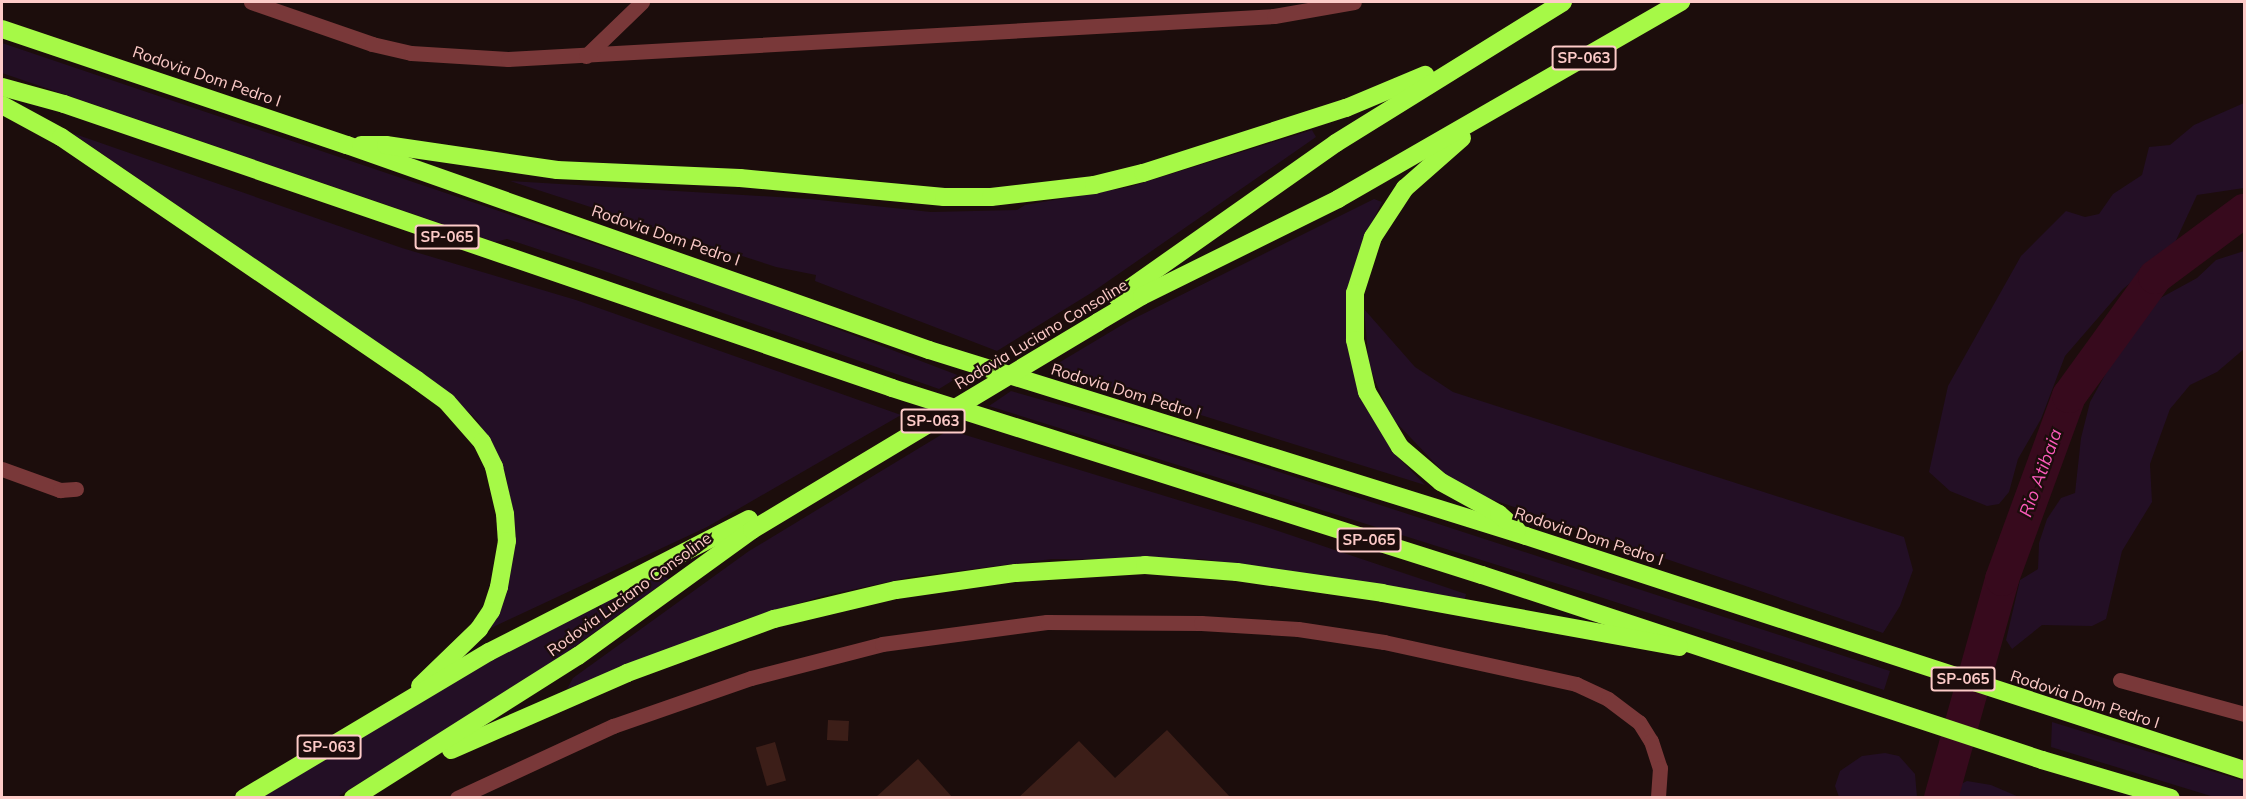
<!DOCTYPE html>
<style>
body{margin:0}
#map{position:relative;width:2246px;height:799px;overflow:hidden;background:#1c0d0c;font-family:Mulish,sans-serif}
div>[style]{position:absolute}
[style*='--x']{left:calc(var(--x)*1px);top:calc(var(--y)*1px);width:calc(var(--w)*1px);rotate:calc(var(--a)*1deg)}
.green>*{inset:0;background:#230f25}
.river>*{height:34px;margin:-17px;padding:0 17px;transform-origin:17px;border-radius:17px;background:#370a1d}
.building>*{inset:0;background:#3c1e18;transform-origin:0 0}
.minor>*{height:15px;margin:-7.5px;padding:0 7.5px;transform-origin:7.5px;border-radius:7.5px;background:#793839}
.highway>*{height:18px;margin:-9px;padding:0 9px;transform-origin:9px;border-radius:9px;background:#a6f947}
span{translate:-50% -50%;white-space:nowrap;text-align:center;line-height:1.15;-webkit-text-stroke:4.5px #1c0d0c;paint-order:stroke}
.shield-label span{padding:2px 4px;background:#1c0d0c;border:2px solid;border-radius:4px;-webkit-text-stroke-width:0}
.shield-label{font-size:15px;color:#fdcbc8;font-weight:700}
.street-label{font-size:16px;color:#fdcbc8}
.water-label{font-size:18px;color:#fa5ab9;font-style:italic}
.frame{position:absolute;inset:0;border:3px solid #fdcbc8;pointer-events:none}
</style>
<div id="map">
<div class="green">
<i style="clip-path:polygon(2px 43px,756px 298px,960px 376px,939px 389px,601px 270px,507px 239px,495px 242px,2px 73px)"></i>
<i style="clip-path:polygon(2244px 103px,2244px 188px,2197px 195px,2172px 249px,2123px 289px,2065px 356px,2041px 419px,2018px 459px,2009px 492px,1999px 504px,1987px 506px,1950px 491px,1929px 472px,1948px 386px,2021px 256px,2066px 211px,2085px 217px,2099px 214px,2113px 194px,2142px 175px,2149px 147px,2170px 145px,2194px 125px)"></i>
<i style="clip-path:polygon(1312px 130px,1316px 137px,1091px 293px,997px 351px,815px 281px,816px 275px,776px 267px,510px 181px,810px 199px,931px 212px,1017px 210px,1025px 205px,1129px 187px)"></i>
<i style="clip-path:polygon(72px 133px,402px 248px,576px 300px,901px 415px,707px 527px,491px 628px,500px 609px,511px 504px,506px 476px,478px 421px,439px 385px)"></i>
<i style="clip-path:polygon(1374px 199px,1382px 202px,1363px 240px,1348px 290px,1347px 344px,1364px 405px,1399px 458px,1425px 485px,1050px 368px,1127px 322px)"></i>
<i style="clip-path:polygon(2244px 251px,2244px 349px,2217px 372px,2190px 385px,2170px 409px,2150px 464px,2152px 502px,2122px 551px,2106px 619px,2092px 626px,2042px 625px,2012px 649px,2006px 640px,2020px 580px,2038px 569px,2039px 543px,2047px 519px,2061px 498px,2075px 493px,2081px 438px,2090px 402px,2125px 339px,2153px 302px,2197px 278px,2216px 260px)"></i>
<i style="clip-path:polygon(1364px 309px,1415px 367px,1453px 392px,1904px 537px,1913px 570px,1900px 606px,1883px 633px,1476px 494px,1448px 477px,1390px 416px,1369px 366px)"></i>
<i style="clip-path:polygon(1011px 391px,1156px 432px,1890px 671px,1884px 690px,1603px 598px,989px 406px)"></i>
<i style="clip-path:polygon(949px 430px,1260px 525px,1466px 594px,1465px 599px,1202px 559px,1052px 559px,911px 577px,823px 596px,743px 620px,567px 689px,573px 678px,749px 551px)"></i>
<i style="clip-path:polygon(661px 575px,669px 579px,542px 670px,337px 797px,261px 798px,457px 679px,561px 622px)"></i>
<i style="clip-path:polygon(2052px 722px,2244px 781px,2244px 797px,2214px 797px,2051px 747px)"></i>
<i style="clip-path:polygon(1885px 753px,1899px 756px,1915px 774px,1917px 797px,1839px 797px,1835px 786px,1840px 771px,1862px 756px)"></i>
<i style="clip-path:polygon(1967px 781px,1991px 785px,2019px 797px,1954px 797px,1959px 785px)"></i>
</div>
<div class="river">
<i style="--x:1941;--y:798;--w:227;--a:-74.4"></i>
<i style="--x:2002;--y:579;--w:195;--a:-69.9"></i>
<i style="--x:2069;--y:396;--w:147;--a:-54.1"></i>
<i style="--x:2155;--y:277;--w:111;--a:-36.6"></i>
</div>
<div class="building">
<i style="left:828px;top:720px;width:21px;height:20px;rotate:3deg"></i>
<i style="clip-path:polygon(1167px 730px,1231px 798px,1018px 798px,1079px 741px,1115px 778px)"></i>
<i style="left:775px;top:742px;width:40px;height:20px;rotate:74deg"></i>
<i style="clip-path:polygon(918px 759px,953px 798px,875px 798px)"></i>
</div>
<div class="minor">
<i style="--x:251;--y:2;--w:128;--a:19.1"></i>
<i style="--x:372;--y:44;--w:40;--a:13"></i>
<i style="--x:411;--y:53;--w:97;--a:3.5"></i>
<i style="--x:508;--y:59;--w:767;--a:-3.21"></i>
<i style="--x:1274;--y:16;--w:81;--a:-9.9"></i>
<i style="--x:586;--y:56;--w:78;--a:-44"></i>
<i style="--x:2;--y:469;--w:62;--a:19.9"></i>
<i style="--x:60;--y:490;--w:16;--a:-4"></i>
<i style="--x:2120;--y:680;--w:129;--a:15.3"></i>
<i style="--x:457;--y:798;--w:172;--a:-24.8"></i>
<i style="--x:613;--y:726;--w:146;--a:-19.2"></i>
<i style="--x:751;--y:678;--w:135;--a:-14.5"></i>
<i style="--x:882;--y:644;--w:166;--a:-7.6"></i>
<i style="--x:1047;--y:622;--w:154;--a:0.4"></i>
<i style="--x:1201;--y:623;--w:97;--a:3.5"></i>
<i style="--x:1298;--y:629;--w:87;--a:8.6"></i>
<i style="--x:1384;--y:642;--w:197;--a:12.3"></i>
<i style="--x:1576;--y:684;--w:35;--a:25"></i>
<i style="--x:1608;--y:699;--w:39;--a:37"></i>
<i style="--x:1639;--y:722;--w:22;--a:58"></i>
<i style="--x:1651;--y:741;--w:28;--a:72"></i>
<i style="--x:1660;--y:768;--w:30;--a:94"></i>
</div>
<div class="highway">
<i style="--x:2;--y:29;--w:364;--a:18.6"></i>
<i style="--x:347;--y:145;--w:617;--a:19.4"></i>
<i style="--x:929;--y:350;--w:625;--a:17.3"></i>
<i style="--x:1526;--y:536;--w:755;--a:18.05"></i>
<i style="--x:2;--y:87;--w:64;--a:15.3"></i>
<i style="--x:64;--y:104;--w:875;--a:18.93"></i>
<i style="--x:892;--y:388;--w:619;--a:17.59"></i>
<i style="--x:1482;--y:575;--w:590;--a:18.28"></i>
<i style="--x:2042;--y:760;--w:134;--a:16.4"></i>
<i style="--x:2;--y:105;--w:67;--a:28.5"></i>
<i style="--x:61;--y:137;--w:431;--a:34.3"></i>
<i style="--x:417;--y:380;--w:37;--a:36"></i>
<i style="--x:447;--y:402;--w:53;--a:48.8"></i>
<i style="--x:482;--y:442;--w:28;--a:64"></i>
<i style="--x:494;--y:467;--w:48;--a:76.8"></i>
<i style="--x:505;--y:514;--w:27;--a:86"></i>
<i style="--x:507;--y:541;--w:47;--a:99.9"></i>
<i style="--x:499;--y:587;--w:25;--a:108"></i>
<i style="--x:491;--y:611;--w:22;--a:124"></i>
<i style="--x:479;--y:629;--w:82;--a:136"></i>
<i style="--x:1462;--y:138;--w:76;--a:138.7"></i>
<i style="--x:1405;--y:188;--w:59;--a:123.1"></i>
<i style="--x:1373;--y:237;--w:59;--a:107.8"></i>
<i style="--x:1355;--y:293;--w:47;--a:90"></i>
<i style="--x:1355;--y:340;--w:53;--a:77"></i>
<i style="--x:1367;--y:392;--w:64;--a:59"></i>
<i style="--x:1400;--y:447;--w:54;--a:40.5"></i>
<i style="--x:1441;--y:482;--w:66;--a:28.9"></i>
<i style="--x:1499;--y:514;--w:24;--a:42"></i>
<i style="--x:361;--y:145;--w:25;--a:0"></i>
<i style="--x:386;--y:145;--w:173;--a:8.3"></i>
<i style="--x:557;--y:170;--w:183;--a:2.5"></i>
<i style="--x:740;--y:178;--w:205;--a:5.3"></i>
<i style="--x:944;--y:197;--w:47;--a:0"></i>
<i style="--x:991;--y:197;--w:104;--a:-6.6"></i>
<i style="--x:1094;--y:185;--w:50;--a:-13.8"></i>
<i style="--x:1143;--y:173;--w:213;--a:-17.8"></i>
<i style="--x:1346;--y:108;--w:86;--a:-22.7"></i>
<i style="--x:1117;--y:297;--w:268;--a:-35.1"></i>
<i style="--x:1336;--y:143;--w:267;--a:-31.8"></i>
<i style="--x:451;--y:750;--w:192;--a:-23.6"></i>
<i style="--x:627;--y:673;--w:157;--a:-20.2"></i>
<i style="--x:774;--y:619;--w:125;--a:-13.4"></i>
<i style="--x:896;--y:590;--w:121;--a:-8.1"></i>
<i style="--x:1016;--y:573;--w:129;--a:-3.5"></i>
<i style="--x:1145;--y:565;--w:92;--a:4.4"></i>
<i style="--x:1237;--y:572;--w:147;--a:8.2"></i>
<i style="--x:1382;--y:593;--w:302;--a:10.3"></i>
<i style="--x:244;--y:798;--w:285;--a:-30.8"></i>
<i style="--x:489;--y:652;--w:292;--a:-27.1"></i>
<i style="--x:353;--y:798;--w:266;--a:-32.3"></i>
<i style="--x:578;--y:656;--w:215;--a:-35.9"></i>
<i style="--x:752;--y:530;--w:404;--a:-31"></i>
<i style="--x:1098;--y:322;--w:51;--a:-30.6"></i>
<i style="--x:1142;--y:296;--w:219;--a:-26.3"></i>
<i style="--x:1338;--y:199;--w:396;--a:-29.9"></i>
</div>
<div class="shield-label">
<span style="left:1584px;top:58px">SP-063</span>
<span style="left:447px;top:237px">SP-065</span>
<span style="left:933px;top:421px">SP-063</span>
<span style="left:1369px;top:540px">SP-065</span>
<span style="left:1963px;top:679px">SP-065</span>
<span style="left:329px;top:747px">SP-063</span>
</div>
<div class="street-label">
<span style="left:207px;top:76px;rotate:19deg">Rodovia Dom Pedro I</span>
<span style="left:666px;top:235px;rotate:19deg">Rodovia Dom Pedro I</span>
<span style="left:1041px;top:334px;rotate:-31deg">Rodovia Luciano Consoline</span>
<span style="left:1126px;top:391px;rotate:17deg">Rodovia Dom Pedro I</span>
<span style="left:1589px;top:536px;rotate:18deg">Rodovia Dom Pedro I</span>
<span style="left:629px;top:594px;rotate:-36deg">Rodovia Luciano Consoline</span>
<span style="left:2085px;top:699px;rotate:18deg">Rodovia Dom Pedro I</span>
</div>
<div class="water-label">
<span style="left:2041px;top:473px;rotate:-70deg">Rio Atibaia</span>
</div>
<div class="frame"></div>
</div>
